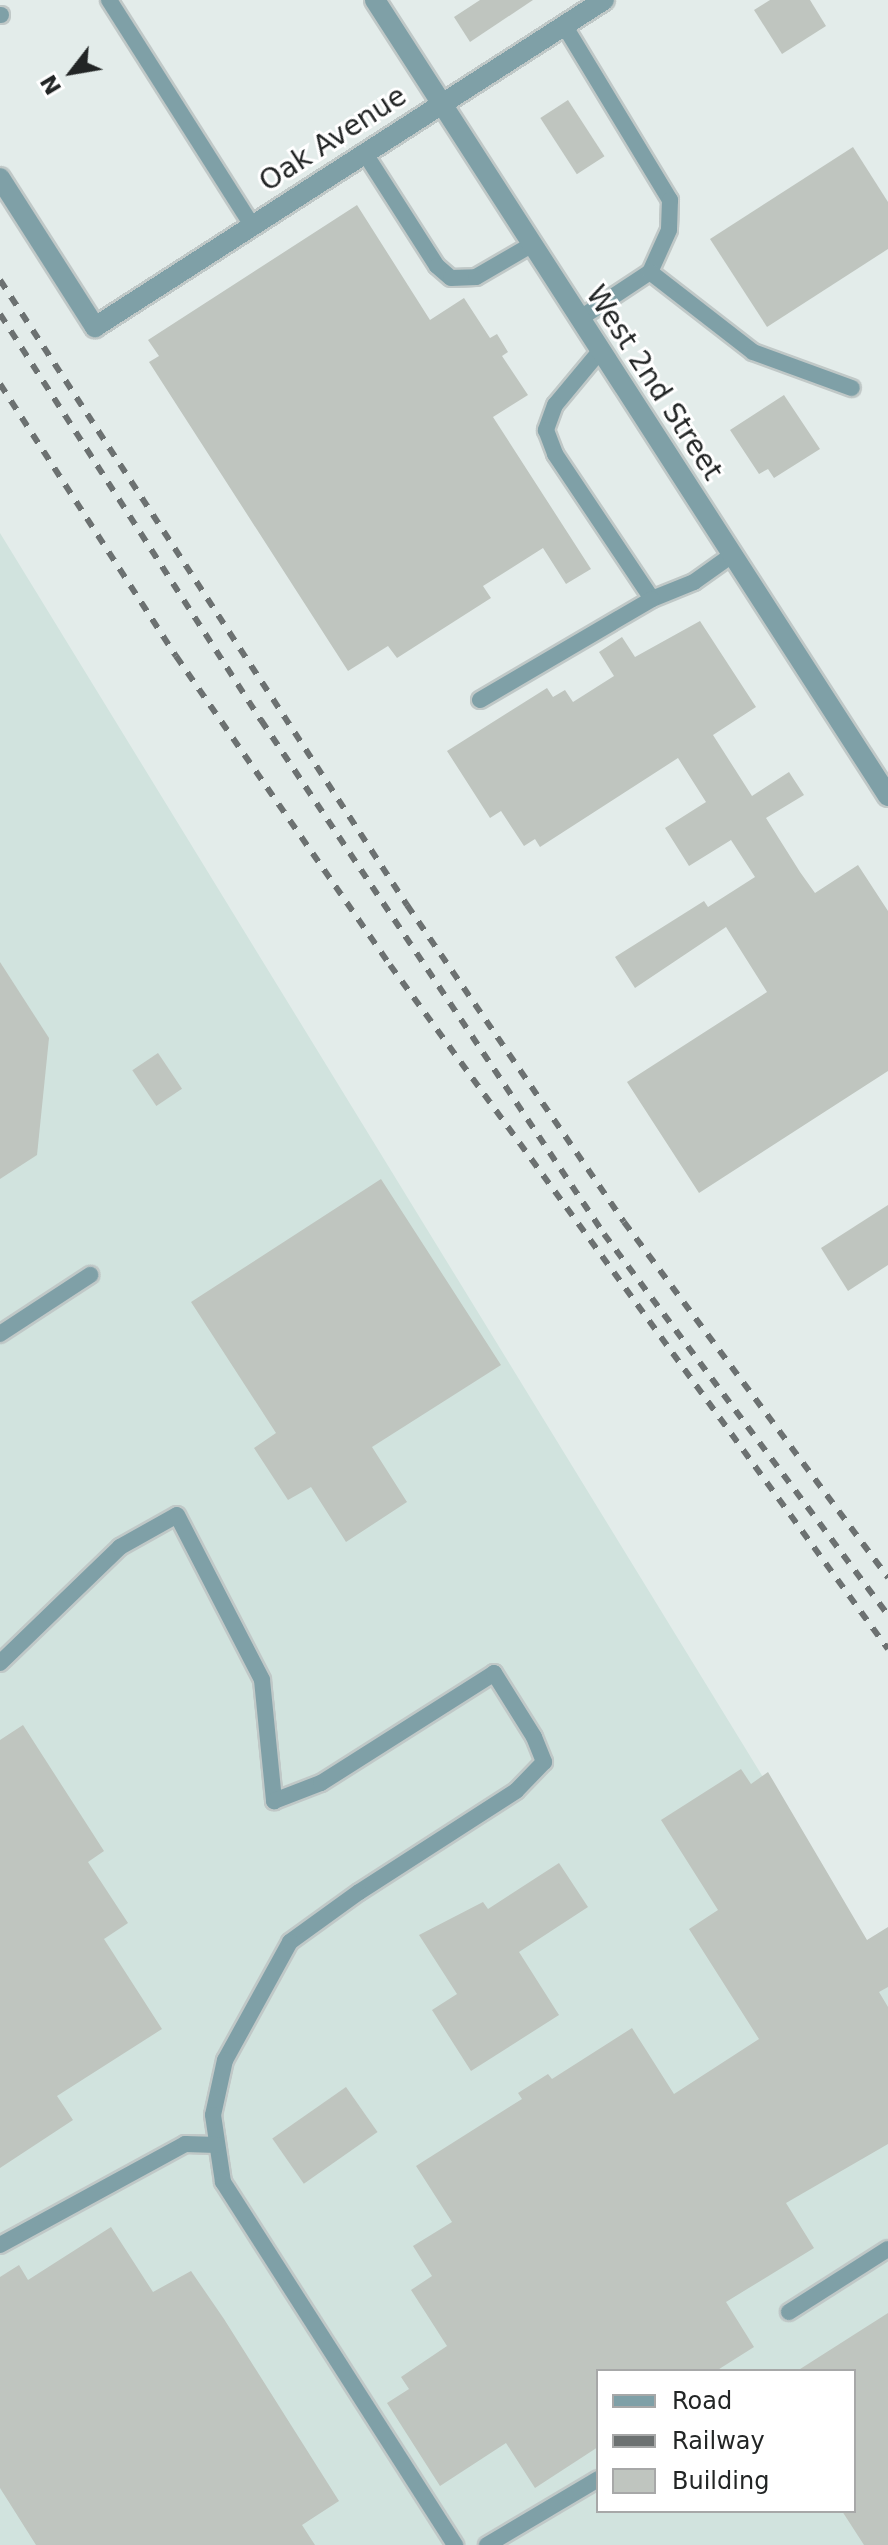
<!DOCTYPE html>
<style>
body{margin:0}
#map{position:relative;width:888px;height:2545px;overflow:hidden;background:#e3ecea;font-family:"DejaVu Sans",sans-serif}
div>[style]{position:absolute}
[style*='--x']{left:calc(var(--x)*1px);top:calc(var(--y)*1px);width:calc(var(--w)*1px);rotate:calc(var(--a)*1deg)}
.built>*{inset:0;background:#d1e3de}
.building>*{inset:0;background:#bfc5bf;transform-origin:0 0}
.roads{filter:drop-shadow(2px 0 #c0c8c7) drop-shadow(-2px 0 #c0c8c7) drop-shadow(0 2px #c0c8c7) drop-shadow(0 -2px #c0c8c7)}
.service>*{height:16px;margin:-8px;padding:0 8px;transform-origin:8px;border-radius:8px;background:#7fa0a7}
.minor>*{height:20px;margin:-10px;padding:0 10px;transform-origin:10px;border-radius:10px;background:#7fa0a7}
.rail>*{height:6px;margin-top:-3px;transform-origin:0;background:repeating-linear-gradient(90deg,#6c7171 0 10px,transparent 0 20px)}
span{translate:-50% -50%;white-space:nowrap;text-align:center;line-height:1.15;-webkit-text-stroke:6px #fff;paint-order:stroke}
.street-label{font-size:28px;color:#222525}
.legend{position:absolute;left:596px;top:2369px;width:260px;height:144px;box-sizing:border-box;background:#fff;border:2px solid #a7a8a8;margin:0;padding:10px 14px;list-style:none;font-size:24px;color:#222525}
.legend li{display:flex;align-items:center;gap:16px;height:40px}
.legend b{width:40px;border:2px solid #a7a8a8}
.north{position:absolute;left:32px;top:32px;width:80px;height:80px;-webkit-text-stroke:6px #fff;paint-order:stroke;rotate:239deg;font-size:22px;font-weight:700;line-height:32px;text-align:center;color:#222525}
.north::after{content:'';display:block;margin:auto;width:28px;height:36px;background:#222525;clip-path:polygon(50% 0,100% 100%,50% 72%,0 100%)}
</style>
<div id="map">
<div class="built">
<i style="clip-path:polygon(evenodd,0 533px,888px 1981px,888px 2545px,0 2545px,0 533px,598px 2371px,854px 2371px,854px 2511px,598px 2511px,598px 2371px)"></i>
</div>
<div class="building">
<i style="clip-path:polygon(480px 0,533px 0,470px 42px,454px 17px)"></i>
<i style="clip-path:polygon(770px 0,810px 0,826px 26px,782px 54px,754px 10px)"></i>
<i style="left:568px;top:100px;width:67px;height:33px;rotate:57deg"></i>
<i style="clip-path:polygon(853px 147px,888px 202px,888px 249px,767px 327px,710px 239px)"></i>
<i style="clip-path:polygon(357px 205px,430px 320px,464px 298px,490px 338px,497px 334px,508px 352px,502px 356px,528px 395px,493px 417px,591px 569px,566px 584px,543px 548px,483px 586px,491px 598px,397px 658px,388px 646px,348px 671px,149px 362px,159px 356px,148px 340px)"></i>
<i style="clip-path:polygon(784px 395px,820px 449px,774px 478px,768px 469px,759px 474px,730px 430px)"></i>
<i style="clip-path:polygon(700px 621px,756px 707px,713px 735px,752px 796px,789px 772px,804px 795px,766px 818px,800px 872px,815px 893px,858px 865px,888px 911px,888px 1071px,699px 1193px,627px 1082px,767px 992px,726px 927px,635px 988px,615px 957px,704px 901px,708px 907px,755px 877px,731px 840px,689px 866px,665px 828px,706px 802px,678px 758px,540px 847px,535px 839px,524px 846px,501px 811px,490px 818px,447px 751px,547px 688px,553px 697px,565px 690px,573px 702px,614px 676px,599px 652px,622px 637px,635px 657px)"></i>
<i style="clip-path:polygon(0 962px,49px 1038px,37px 1155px,0 1179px)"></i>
<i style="left:158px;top:1053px;width:43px;height:31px;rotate:56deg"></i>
<i style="clip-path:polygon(381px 1179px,501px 1365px,372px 1447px,407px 1502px,346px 1542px,311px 1487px,288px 1500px,254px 1448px,276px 1433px,191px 1302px)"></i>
<i style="clip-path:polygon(888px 1205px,888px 1265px,848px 1291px,821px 1248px)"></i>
<i style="clip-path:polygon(23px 1725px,104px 1851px,88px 1862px,128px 1923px,104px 1939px,162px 2029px,57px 2096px,73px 2120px,0 2168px,0 1740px)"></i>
<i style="clip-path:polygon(741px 1769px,751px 1784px,768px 1772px,867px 1940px,888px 1927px,888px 1987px,879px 1992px,888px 2007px,888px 2144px,786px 2203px,814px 2248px,726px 2302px,754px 2347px,716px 2371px,598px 2371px,598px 2447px,535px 2488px,506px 2443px,440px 2486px,387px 2403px,409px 2389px,401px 2377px,447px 2346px,411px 2290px,432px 2276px,413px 2246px,452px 2222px,416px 2166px,522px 2099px,518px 2093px,548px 2074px,552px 2079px,632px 2028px,674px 2094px,759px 2039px,689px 1929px,718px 1910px,661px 1820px)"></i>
<i style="clip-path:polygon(559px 1863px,588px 1907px,519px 1952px,559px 2015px,471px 2071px,432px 2010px,457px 1994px,419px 1935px,483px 1902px,488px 1909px)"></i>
<i style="left:346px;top:2087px;width:55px;height:90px;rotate:55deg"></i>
<i style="clip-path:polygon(111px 2227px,153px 2292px,191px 2271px,224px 2319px,339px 2501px,302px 2525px,315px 2545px,36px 2545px,0 2488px,0 2277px,19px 2265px,28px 2280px)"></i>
<i style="clip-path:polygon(888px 2313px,888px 2545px,864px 2545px,842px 2511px,854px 2511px,854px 2371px,797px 2371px)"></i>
</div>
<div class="roads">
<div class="service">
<i style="--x:109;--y:0;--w:267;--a:57.6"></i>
<i style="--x:0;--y:15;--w:1;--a:0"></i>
<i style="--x:564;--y:25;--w:205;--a:58.8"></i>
<i style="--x:670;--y:200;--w:30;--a:92"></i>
<i style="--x:669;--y:230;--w:46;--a:114.3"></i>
<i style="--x:364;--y:152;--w:135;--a:57.4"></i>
<i style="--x:437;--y:266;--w:18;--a:41"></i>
<i style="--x:451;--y:278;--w:25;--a:-2"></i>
<i style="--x:476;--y:277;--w:64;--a:-30.2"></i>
<i style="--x:579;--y:319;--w:85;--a:-33.5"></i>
<i style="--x:650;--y:272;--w:130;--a:37.8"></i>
<i style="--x:753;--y:352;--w:105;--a:20"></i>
<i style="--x:600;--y:351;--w:70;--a:129.8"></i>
<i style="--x:555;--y:405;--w:27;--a:110"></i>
<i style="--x:546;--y:430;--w:26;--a:69"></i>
<i style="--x:555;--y:454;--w:174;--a:56.2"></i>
<i style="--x:652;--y:599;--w:45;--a:-22"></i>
<i style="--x:694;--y:582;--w:47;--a:-35.4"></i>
<i style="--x:480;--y:700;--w:199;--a:-30.4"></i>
<i style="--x:0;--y:1334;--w:108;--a:-33.2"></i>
<i style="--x:0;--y:1663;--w:167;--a:-44"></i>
<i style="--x:120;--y:1547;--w:65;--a:-29.3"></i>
<i style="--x:177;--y:1515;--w:186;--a:62.7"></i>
<i style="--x:262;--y:1680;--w:122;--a:84.3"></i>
<i style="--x:274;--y:1801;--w:50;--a:-21"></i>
<i style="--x:321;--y:1783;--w:205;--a:-32.4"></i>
<i style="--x:494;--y:1673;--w:75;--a:58"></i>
<i style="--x:534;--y:1737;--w:27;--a:68"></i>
<i style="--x:544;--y:1762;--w:40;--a:134"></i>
<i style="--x:516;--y:1791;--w:187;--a:147.2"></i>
<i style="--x:359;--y:1892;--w:85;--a:144.1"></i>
<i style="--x:290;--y:1942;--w:135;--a:118.8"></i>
<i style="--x:225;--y:2060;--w:56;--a:102.3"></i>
<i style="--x:213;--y:2115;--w:68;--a:81.5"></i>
<i style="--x:223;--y:2182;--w:431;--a:57.4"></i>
<i style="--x:0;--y:2245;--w:211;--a:-28.6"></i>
<i style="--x:185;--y:2144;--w:32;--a:2"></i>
<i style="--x:789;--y:2312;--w:117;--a:-32.5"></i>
<i style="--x:487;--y:2545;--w:129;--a:-30.7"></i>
</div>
<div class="minor">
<i style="--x:375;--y:0;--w:947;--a:57.2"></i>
<i style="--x:0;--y:178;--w:177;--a:57.5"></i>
<i style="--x:95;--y:327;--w:605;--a:-32.72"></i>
</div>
</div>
<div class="rail">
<i style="--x:0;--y:280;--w:746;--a:56.93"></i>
<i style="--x:407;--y:905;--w:384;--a:55.6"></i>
<i style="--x:624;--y:1222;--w:443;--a:53.4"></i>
<i style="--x:0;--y:314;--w:483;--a:57.3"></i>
<i style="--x:261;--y:720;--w:618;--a:56.28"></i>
<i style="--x:604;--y:1234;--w:475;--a:53.3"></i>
<i style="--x:0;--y:384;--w:324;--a:57.1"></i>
<i style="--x:176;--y:656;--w:376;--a:55.3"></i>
<i style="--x:390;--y:965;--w:846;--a:53.94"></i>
</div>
<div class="street-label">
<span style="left:333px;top:139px;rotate:-33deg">Oak Avenue</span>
<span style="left:654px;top:383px;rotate:57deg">West 2nd Street</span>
</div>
<ul class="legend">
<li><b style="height:10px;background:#7fa0a7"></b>Road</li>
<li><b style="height:10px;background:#6c7171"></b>Railway</li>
<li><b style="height:22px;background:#bfc5bf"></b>Building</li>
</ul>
<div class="north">N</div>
</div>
